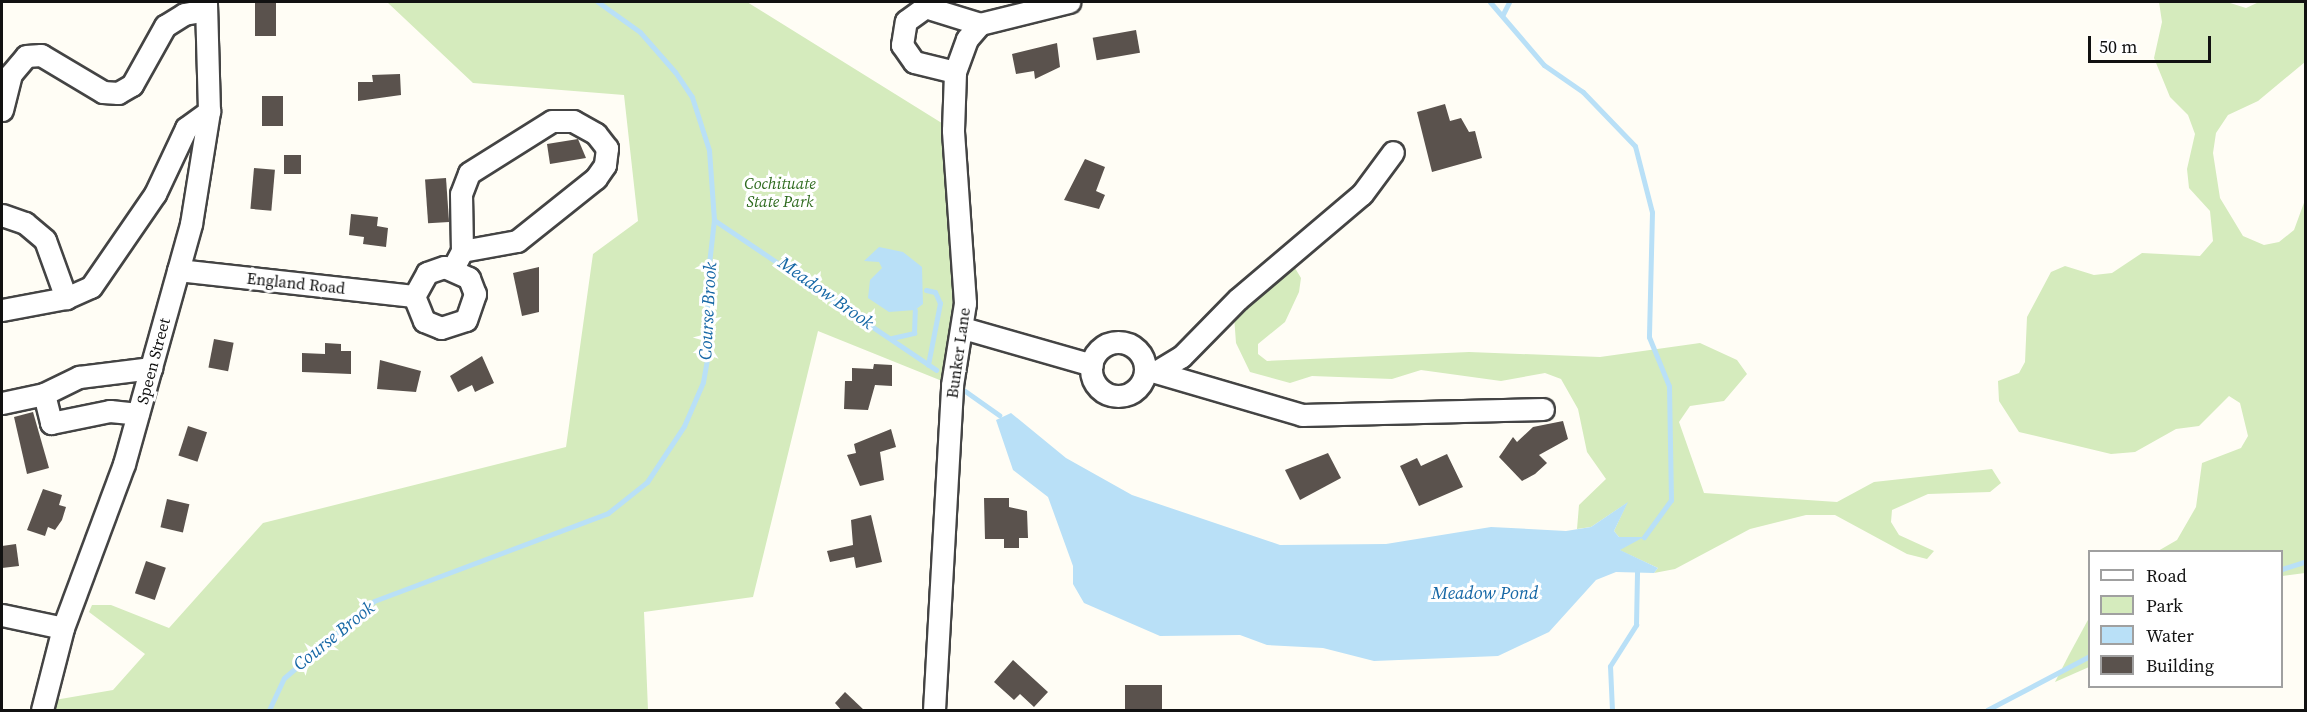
<!DOCTYPE html>
<style>
body{margin:0}
#map{position:relative;width:2307px;height:712px;overflow:hidden;background:#fffdf5;font-family:"Source Serif 4",serif}
div>[style]{position:absolute}
[style*='--x']{left:calc(var(--x)*1px);top:calc(var(--y)*1px);width:calc(var(--w)*1px);rotate:calc(var(--a)*1deg)}
.green>*{inset:0;background:#d5ebbd}
.water>*{inset:0;background:#b9e0f7}
.stream>*{height:5px;margin:-2.5px;padding:0 2.5px;transform-origin:2.5px;border-radius:2.5px;background:#b9e0f7}
.building>*{inset:0;background:#5a524d;transform-origin:0 0}
.roads{filter:drop-shadow(2px 0 #444) drop-shadow(-2px 0 #444) drop-shadow(0 2px #444) drop-shadow(0 -2px #444)}
.minor>*{height:21px;margin:-10.5px;padding:0 10.5px;transform-origin:10.5px;border-radius:10.5px;background:#fff}
.minor>.ring{margin:-10.5px;padding:0;box-sizing:content-box;background:none;border:21px solid #fff;border-radius:50%}
span{translate:-50% -50%;white-space:nowrap;text-align:center;line-height:1.15;-webkit-text-stroke:6px #fff;paint-order:stroke}
.park-label{font-size:16px;color:#2f6b1f;font-style:italic}
.street-label{font-size:16px;color:#111}
.water-label{font-size:18px;color:#1768a6;font-style:italic}
.frame{position:absolute;inset:0;border:3px solid #111;pointer-events:none}
.legend{position:absolute;left:2088px;top:550px;width:195px;height:138px;box-sizing:border-box;background:#fff;border:2px solid #a0a0a0;margin:0;padding:8px 10px;list-style:none;font-size:18px;color:#111}
.legend li{display:flex;align-items:center;gap:12px;height:30px}
.legend b{width:30px;border:2px solid #a0a0a0}
.scale{position:absolute;left:2088px;top:36px;width:123px;height:27px;box-sizing:border-box;border:3px solid #111;border-top:0;padding-left:8px;font-size:18px;line-height:21px;white-space:nowrap;color:#111;-webkit-text-stroke:4px #fff;paint-order:stroke}
</style>
<div id="map">
<div class="green">
<i style="clip-path:polygon(387px 2px,747px 2px,953px 130px,965px 280px,952px 385px,818px 331px,753px 597px,644px 612px,648px 710px,42px 710px,43px 702px,113px 690px,145px 654px,89px 612px,92px 605px,111px 605px,169px 628px,263px 523px,566px 447px,593px 254px,638px 221px,624px 95px,473px 83px)"></i>
<i style="clip-path:polygon(2159px 2px,2227px 2px,2246px 8px,2259px 2px,2305px 2px,2305px 62px,2258px 101px,2228px 115px,2216px 133px,2213px 153px,2220px 198px,2243px 236px,2264px 245px,2279px 242px,2294px 230px,2305px 200px,2305px 573px,2282px 576px,2282px 552px,2158px 551px,2177px 540px,2196px 507px,2202px 463px,2241px 448px,2248px 436px,2240px 403px,2229px 396px,2199px 426px,2176px 429px,2135px 452px,2111px 454px,2019px 432px,1999px 401px,1998px 381px,2019px 373px,2025px 362px,2027px 317px,2051px 272px,2065px 266px,2094px 275px,2112px 273px,2142px 253px,2200px 256px,2213px 241px,2210px 211px,2189px 188px,2187px 169px,2195px 134px,2188px 115px,2170px 97px,2154px 58px,2162px 22px)"></i>
<i style="clip-path:polygon(1295px 268px,1301px 278px,1299px 292px,1285px 322px,1258px 344px,1258px 354px,1267px 361px,1469px 352px,1600px 357px,1700px 343px,1737px 360px,1747px 374px,1724px 401px,1690px 406px,1679px 422px,1704px 493px,1837px 502px,1874px 482px,1992px 469px,2001px 483px,1990px 492px,1928px 494px,1892px 510px,1891px 522px,1899px 535px,1934px 551px,1927px 559px,1907px 554px,1835px 515px,1806px 515px,1750px 529px,1675px 569px,1654px 573px,1658px 568px,1619px 550px,1642px 537px,1619px 537px,1614px 531px,1627px 503px,1591px 527px,1577px 529px,1579px 505px,1606px 479px,1587px 452px,1578px 409px,1561px 379px,1545px 373px,1501px 381px,1421px 370px,1392px 379px,1312px 376px,1290px 383px,1250px 372px,1236px 343px,1234px 316px)"></i>
<i style="clip-path:polygon(2089px 618px,2089px 667px,2055px 682px,2070px 653px)"></i>
</div>
<div class="water">
<i style="clip-path:polygon(879px 247px,903px 252px,922px 267px,923px 304px,915px 310px,889px 312px,868px 298px,870px 280px,882px 268px,879px 262px,864px 261px)"></i>
<i style="clip-path:polygon(1011px 413px,1066px 458px,1132px 495px,1280px 545px,1386px 544px,1491px 527px,1566px 531px,1591px 527px,1628px 502px,1614px 531px,1619px 537px,1644px 537px,1620px 550px,1658px 568px,1654px 573px,1616px 572px,1596px 580px,1549px 632px,1498px 656px,1374px 661px,1323px 648px,1267px 645px,1240px 635px,1160px 636px,1084px 603px,1073px 584px,1073px 566px,1048px 497px,1013px 470px,996px 420px)"></i>
</div>
<div class="stream">
<i style="--x:1490;--y:2;--w:83;--a:49.4"></i>
<i style="--x:1544;--y:65;--w:47;--a:34.7"></i>
<i style="--x:1583;--y:92;--w:75;--a:46.1"></i>
<i style="--x:1635;--y:146;--w:68;--a:75.6"></i>
<i style="--x:1652;--y:212;--w:125;--a:91.4"></i>
<i style="--x:1649;--y:337;--w:53;--a:67.8"></i>
<i style="--x:1669;--y:386;--w:114;--a:89"></i>
<i style="--x:1671;--y:500;--w:46;--a:126.1"></i>
<i style="--x:1503;--y:14;--w:13;--a:-63"></i>
<i style="--x:714;--y:220;--w:268;--a:34"></i>
<i style="--x:926;--y:290;--w:9;--a:13"></i>
<i style="--x:935;--y:292;--w:12;--a:66"></i>
<i style="--x:940;--y:303;--w:63;--a:101"></i>
<i style="--x:892;--y:338;--w:23;--a:-13"></i>
<i style="--x:914;--y:333;--w:23;--a:-88"></i>
<i style="--x:965;--y:391;--w:42;--a:35.2"></i>
<i style="--x:2282;--y:569;--w:25;--a:-18"></i>
<i style="--x:269;--y:710;--w:35;--a:-65"></i>
<i style="--x:284;--y:678;--w:118;--a:-40.5"></i>
<i style="--x:374;--y:601;--w:250;--a:-20.6"></i>
<i style="--x:608;--y:513;--w:50;--a:-38.5"></i>
<i style="--x:647;--y:482;--w:67;--a:-56.5"></i>
<i style="--x:684;--y:426;--w:48;--a:-66.6"></i>
<i style="--x:703;--y:382;--w:29;--a:-80"></i>
<i style="--x:708;--y:353;--w:72;--a:-90.8"></i>
<i style="--x:707;--y:281;--w:61;--a:-83.5"></i>
<i style="--x:714;--y:220;--w:70;--a:-94.1"></i>
<i style="--x:709;--y:150;--w:56;--a:-107.8"></i>
<i style="--x:692;--y:97;--w:30;--a:-124"></i>
<i style="--x:675;--y:72;--w:53;--a:-131.2"></i>
<i style="--x:640;--y:32;--w:52;--a:-144.5"></i>
<i style="--x:1612;--y:710;--w:44;--a:-92.6"></i>
<i style="--x:1610;--y:666;--w:49;--a:-57.6"></i>
<i style="--x:1636;--y:625;--w:54;--a:-88.9"></i>
<i style="--x:1987;--y:710;--w:116;--a:-27.7"></i>
</div>
<div class="building">
<i style="left:255px;top:2px;width:21px;height:34px"></i>
<i style="left:1136px;top:30px;width:23px;height:44px;rotate:80deg"></i>
<i style="clip-path:polygon(1057px 43px,1060px 67px,1035px 79px,1034px 71px,1016px 74px,1012px 54px)"></i>
<i style="clip-path:polygon(400px 74px,401px 95px,358px 101px,358px 82px,373px 82px,372px 75px)"></i>
<i style="left:283px;top:96px;width:30px;height:21px;rotate:90deg"></i>
<i style="clip-path:polygon(1445px 104px,1450px 121px,1461px 118px,1469px 132px,1475px 131px,1482px 158px,1432px 172px,1417px 112px)"></i>
<i style="clip-path:polygon(578px 139px,586px 158px,550px 164px,547px 144px)"></i>
<i style="left:284px;top:155px;width:17px;height:19px"></i>
<i style="clip-path:polygon(1085px 159px,1105px 167px,1096px 191px,1105px 195px,1099px 209px,1064px 200px)"></i>
<i style="left:254px;top:168px;width:21px;height:41px;rotate:5deg"></i>
<i style="left:446px;top:178px;width:44px;height:21px;rotate:86deg"></i>
<i style="clip-path:polygon(351px 214px,378px 217px,377px 226px,388px 228px,386px 247px,363px 244px,364px 237px,349px 235px)"></i>
<i style="clip-path:polygon(539px 267px,539px 312px,522px 316px,513px 273px)"></i>
<i style="left:214px;top:339px;width:20px;height:29px;rotate:11deg"></i>
<i style="clip-path:polygon(325px 343px,341px 344px,341px 351px,351px 351px,351px 374px,302px 372px,302px 353px,325px 354px)"></i>
<i style="clip-path:polygon(482px 356px,494px 383px,475px 392px,472px 385px,458px 392px,450px 376px)"></i>
<i style="clip-path:polygon(380px 360px,421px 371px,416px 392px,377px 389px)"></i>
<i style="clip-path:polygon(874px 364px,892px 365px,892px 386px,875px 385px,868px 410px,844px 409px,845px 381px,852px 381px,852px 368px,873px 369px)"></i>
<i style="clip-path:polygon(33px 412px,49px 468px,27px 474px,14px 417px)"></i>
<i style="clip-path:polygon(1563px 421px,1568px 439px,1539px 455px,1547px 463px,1535px 474px,1522px 481px,1499px 457px,1513px 437px,1517px 442px,1533px 427px)"></i>
<i style="left:188px;top:426px;width:20px;height:31px;rotate:18deg"></i>
<i style="clip-path:polygon(891px 429px,896px 447px,880px 452px,884px 480px,860px 486px,847px 455px,856px 453px,854px 444px)"></i>
<i style="clip-path:polygon(1328px 453px,1341px 478px,1300px 500px,1285px 470px)"></i>
<i style="clip-path:polygon(1447px 454px,1463px 487px,1419px 506px,1400px 466px,1417px 458px,1421px 466px)"></i>
<i style="clip-path:polygon(43px 489px,62px 495px,59px 505px,66px 507px,62px 520px,55px 530px,48px 527px,45px 536px,27px 530px)"></i>
<i style="clip-path:polygon(984px 498px,1009px 498px,1009px 507px,1027px 511px,1028px 538px,1019px 538px,1019px 548px,1004px 548px,1004px 539px,985px 539px)"></i>
<i style="left:167px;top:499px;width:23px;height:29px;rotate:13deg"></i>
<i style="clip-path:polygon(871px 515px,882px 562px,856px 568px,854px 557px,830px 562px,827px 551px,853px 545px,851px 520px)"></i>
<i style="clip-path:polygon(16px 544px,19px 566px,2px 568px,2px 546px)"></i>
<i style="left:146px;top:561px;width:21px;height:34px;rotate:19deg"></i>
<i style="clip-path:polygon(1013px 660px,1048px 692px,1034px 707px,1020px 694px,1014px 700px,994px 682px)"></i>
<i style="left:1162px;top:685px;width:26px;height:37px;rotate:90deg"></i>
<i style="clip-path:polygon(845px 692px,865px 711px,842px 711px,835px 703px)"></i>
</div>
<div class="roads">
<div class="minor">
<i style="--x:955;--y:72;--w:42;--a:-166.3"></i>
<i style="--x:914;--y:62;--w:21;--a:-125"></i>
<i style="--x:902;--y:45;--w:24;--a:-81"></i>
<i style="--x:906;--y:21;--w:24;--a:-36"></i>
<i style="--x:925;--y:7;--w:58;--a:17.2"></i>
<i style="--x:2;--y:110;--w:37;--a:-76"></i>
<i style="--x:11;--y:74;--w:23;--a:-50"></i>
<i style="--x:26;--y:56;--w:15;--a:-4"></i>
<i style="--x:41;--y:55;--w:72;--a:30.8"></i>
<i style="--x:103;--y:92;--w:15;--a:4"></i>
<i style="--x:118;--y:93;--w:16;--a:-30"></i>
<i style="--x:132;--y:85;--w:68;--a:-60.8"></i>
<i style="--x:165;--y:26;--w:22;--a:-32"></i>
<i style="--x:184;--y:14;--w:22;--a:-10"></i>
<i style="--x:2;--y:215;--w:24;--a:19"></i>
<i style="--x:25;--y:223;--w:26;--a:40"></i>
<i style="--x:45;--y:240;--w:62;--a:70.1"></i>
<i style="--x:453;--y:268;--w:19;--a:-62"></i>
<i style="--x:462;--y:251;--w:57;--a:-91"></i>
<i style="--x:461;--y:194;--w:22;--a:-69"></i>
<i style="--x:469;--y:173;--w:98;--a:-32.1"></i>
<i style="--x:552;--y:121;--w:21;--a:0"></i>
<i style="--x:573;--y:121;--w:26;--a:29"></i>
<i style="--x:596;--y:134;--w:18;--a:52"></i>
<i style="--x:607;--y:148;--w:17;--a:97"></i>
<i style="--x:605;--y:165;--w:16;--a:125"></i>
<i style="--x:596;--y:178;--w:101;--a:141.4"></i>
<i style="--x:517;--y:241;--w:56;--a:169.7"></i>
<i style="--x:178;--y:270;--w:237;--a:6.3"></i>
<i style="--x:414;--y:296;--w:27;--a:68"></i>
<i style="--x:424;--y:321;--w:18;--a:22"></i>
<i style="--x:441;--y:328;--w:26;--a:-18"></i>
<i style="--x:466;--y:320;--w:28;--a:-71"></i>
<i style="--x:475;--y:294;--w:17;--a:-111"></i>
<i style="--x:469;--y:278;--w:27;--a:-156"></i>
<i style="--x:444;--y:267;--w:18;--a:161"></i>
<i style="--x:427;--y:273;--w:26;--a:119"></i>
<i style="--x:2;--y:310;--w:65;--a:-10.6"></i>
<i style="--x:66;--y:298;--w:27;--a:-24"></i>
<i style="--x:91;--y:287;--w:113;--a:-55.5"></i>
<i style="--x:155;--y:194;--w:73;--a:-64.8"></i>
<i style="--x:186;--y:128;--w:29;--a:-36"></i>
<i style="--x:963;--y:328;--w:134;--a:16"></i>
<i class="ring" style="left:1091px;top:342px;width:33px;height:33px"></i>
<i style="--x:1145;--y:369;--w:164;--a:16.3"></i>
<i style="--x:1302;--y:415;--w:241;--a:-1.4"></i>
<i style="--x:1159;--y:370;--w:26;--a:-31"></i>
<i style="--x:1181;--y:357;--w:81;--a:-45.5"></i>
<i style="--x:1238;--y:299;--w:162;--a:-40.3"></i>
<i style="--x:1362;--y:194;--w:52;--a:-53.6"></i>
<i style="--x:44;--y:394;--w:39;--a:-26"></i>
<i style="--x:79;--y:377;--w:73;--a:-7.1"></i>
<i style="--x:2;--y:403;--w:43;--a:-12.1"></i>
<i style="--x:44;--y:394;--w:30;--a:76"></i>
<i style="--x:51;--y:423;--w:60;--a:-11.5"></i>
<i style="--x:110;--y:411;--w:28;--a:6"></i>
<i style="--x:2;--y:615;--w:62;--a:12"></i>
<i style="--x:42;--y:710;--w:85;--a:-75.6"></i>
<i style="--x:63;--y:628;--w:175;--a:-69.6"></i>
<i style="--x:124;--y:464;--w:249;--a:-74.4"></i>
<i style="--x:191;--y:224;--w:114;--a:-80.9"></i>
<i style="--x:209;--y:111;--w:109;--a:-91.6"></i>
<i style="--x:934;--y:710;--w:325;--a:-86.8"></i>
<i style="--x:952;--y:385;--w:83;--a:-81"></i>
<i style="--x:965;--y:303;--w:173;--a:-94"></i>
<i style="--x:953;--y:130;--w:58;--a:-88"></i>
<i style="--x:955;--y:72;--w:35;--a:-70"></i>
<i style="--x:967;--y:39;--w:20;--a:-49"></i>
<i style="--x:980;--y:24;--w:92;--a:-13.9"></i>
</div>
</div>
<div class="park-label">
<span style="left:780px;top:192px">Cochituate<br>State Park</span>
</div>
<div class="street-label">
<span style="left:296px;top:283px;rotate:6deg">England Road</span>
<span style="left:958px;top:353px;rotate:-82deg">Bunker Lane</span>
<span style="left:153px;top:361px;rotate:-75deg">Speen Street</span>
</div>
<div class="water-label">
<span style="left:826px;top:293px;rotate:35deg">Meadow Brook</span>
<span style="left:708px;top:311px;rotate:-87deg">Course Brook</span>
<span style="left:1485px;top:593px">Meadow Pond</span>
<span style="left:334px;top:636px;rotate:-39deg">Course Brook</span>
</div>
<div class="frame"></div>
<ul class="legend">
<li><b style="height:8px;background:#fff"></b>Road</li>
<li><b style="height:16px;background:#d5ebbd"></b>Park</li>
<li><b style="height:16px;background:#b9e0f7"></b>Water</li>
<li><b style="height:16px;background:#5a524d"></b>Building</li>
</ul>
<div class="scale">50 m</div>
</div>
